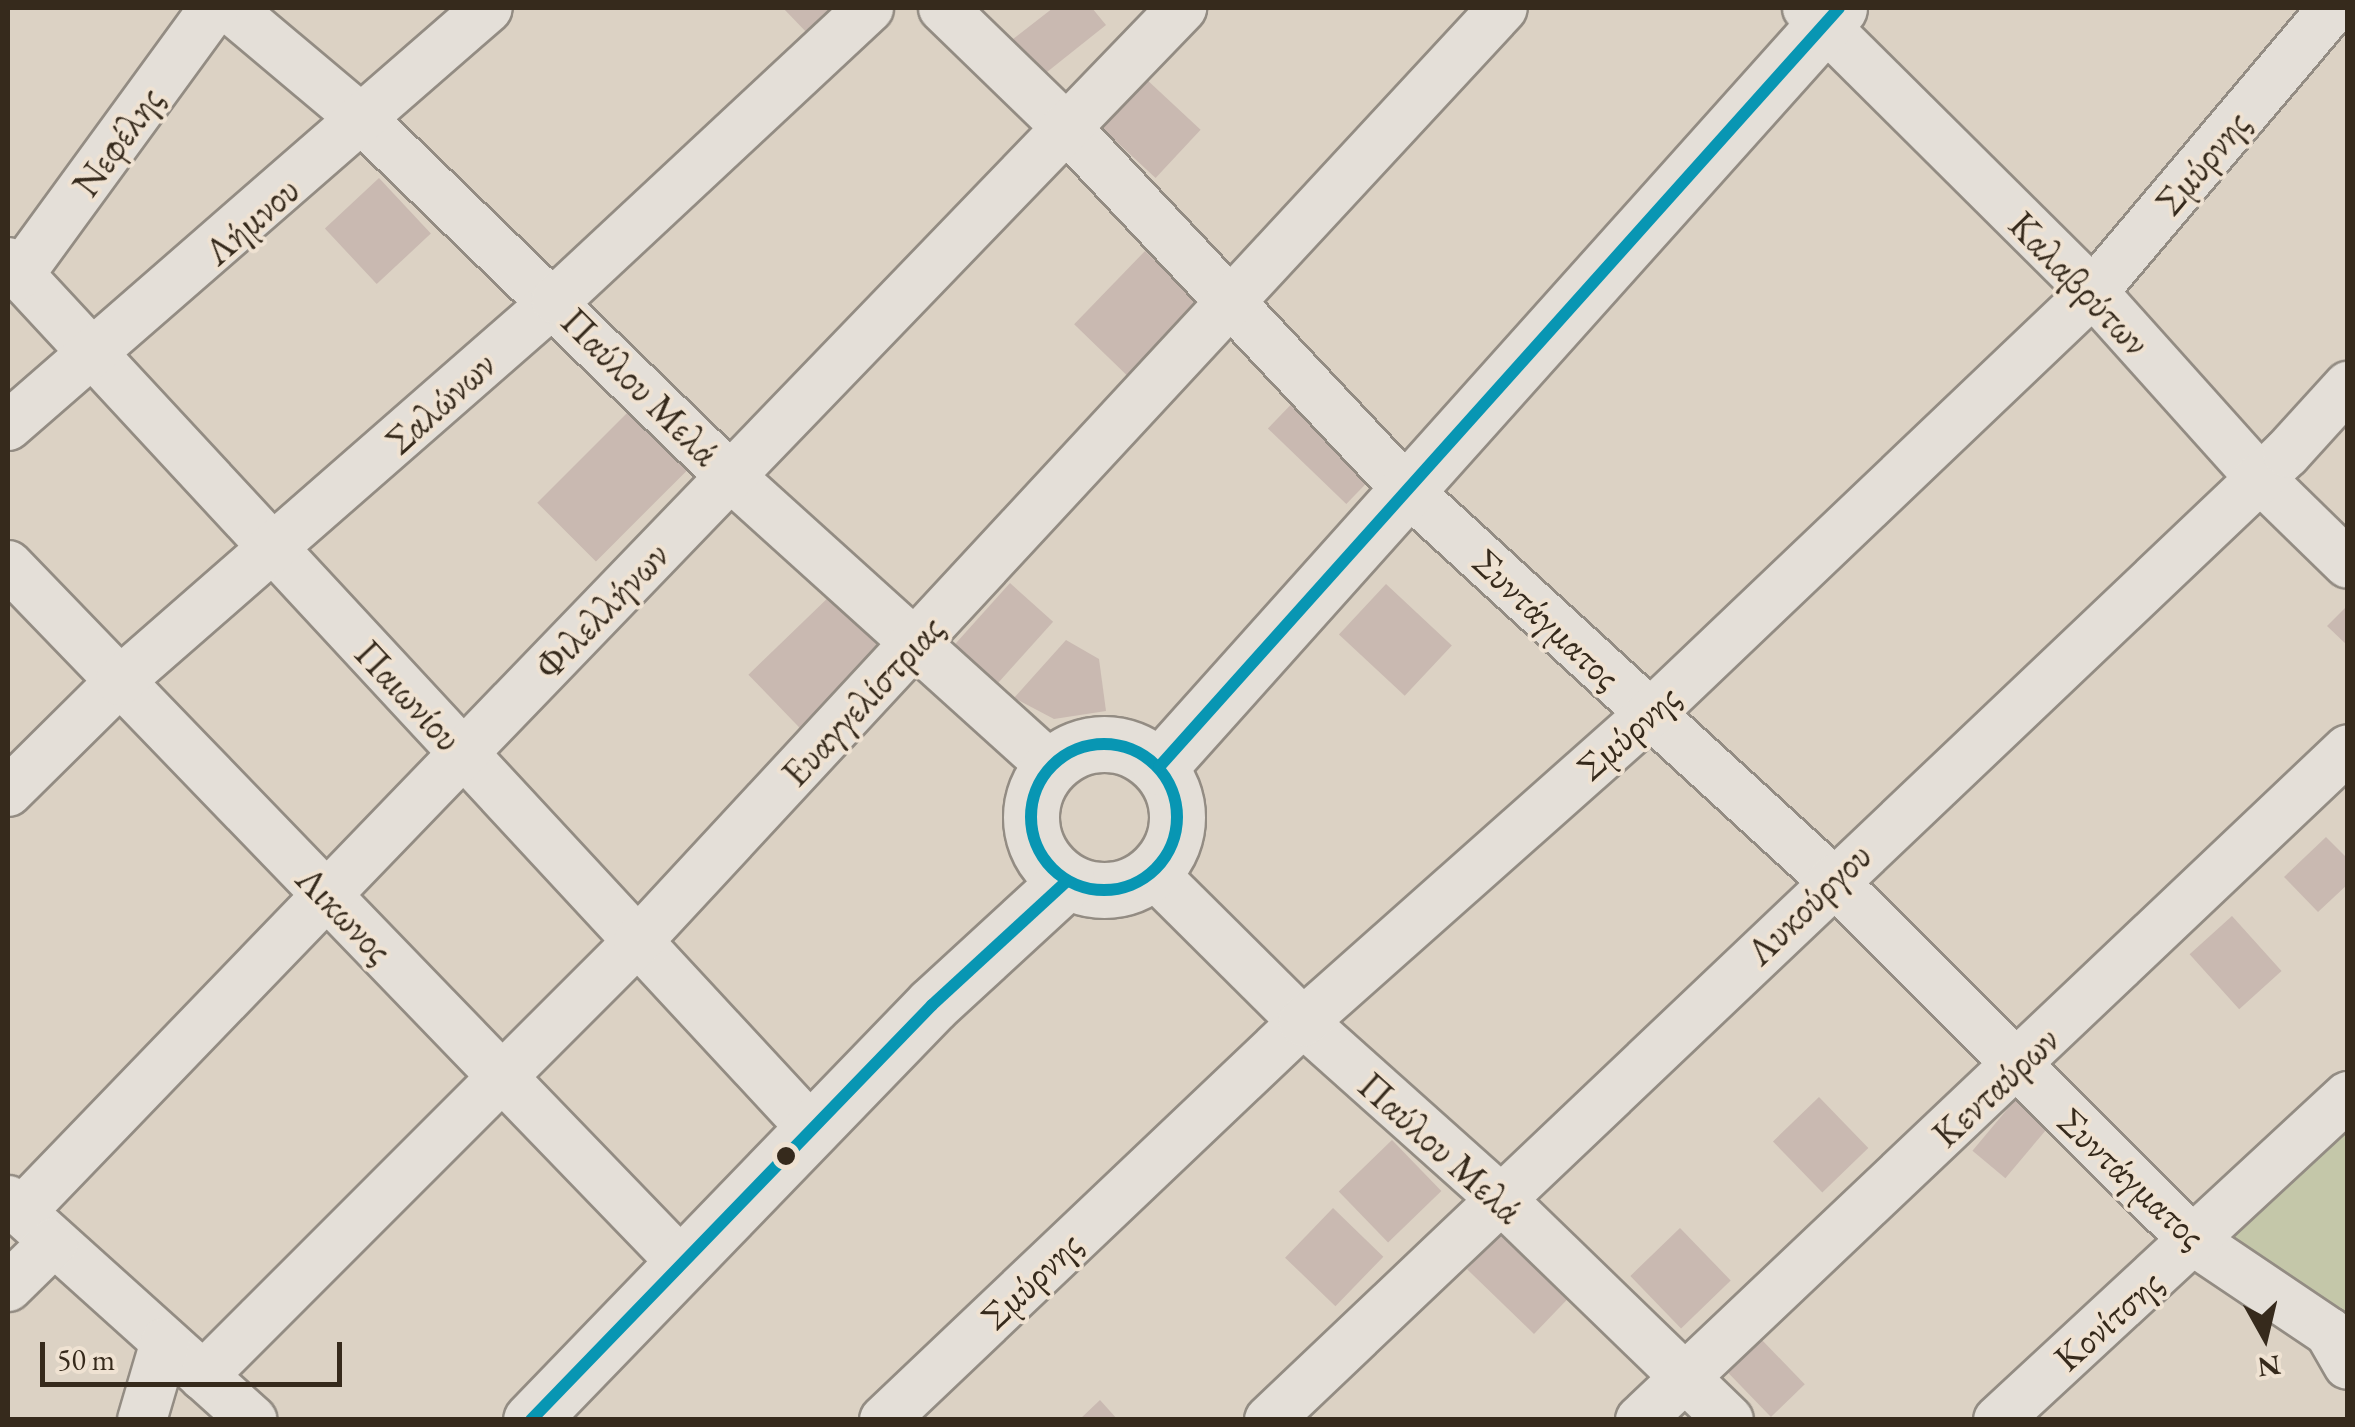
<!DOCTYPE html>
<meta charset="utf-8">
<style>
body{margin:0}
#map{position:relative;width:2355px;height:1427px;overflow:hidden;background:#dcd2c4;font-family:"EB Garamond",serif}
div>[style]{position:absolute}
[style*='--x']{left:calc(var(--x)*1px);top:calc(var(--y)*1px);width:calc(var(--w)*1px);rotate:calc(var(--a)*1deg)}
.green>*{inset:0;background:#c4c7a9}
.building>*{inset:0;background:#c9b9b1;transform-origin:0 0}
.roads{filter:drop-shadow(2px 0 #938c83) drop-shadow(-2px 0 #938c83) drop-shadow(0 2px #938c83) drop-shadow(0 -2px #938c83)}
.minor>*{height:48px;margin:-24px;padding:0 24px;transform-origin:24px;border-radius:24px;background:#e4dfd8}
.tertiary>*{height:55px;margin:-27.5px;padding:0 27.5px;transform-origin:27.5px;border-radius:27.5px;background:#e4dfd8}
.tertiary>.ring{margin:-27.5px;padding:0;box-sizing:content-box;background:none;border:55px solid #e4dfd8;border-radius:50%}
.bus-1>*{height:12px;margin:-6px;padding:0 6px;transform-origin:6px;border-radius:6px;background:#0896b3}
.bus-1>.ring{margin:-6px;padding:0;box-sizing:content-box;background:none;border:12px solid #0896b3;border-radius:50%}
.dots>*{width:28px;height:28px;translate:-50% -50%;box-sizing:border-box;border:5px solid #efe2d2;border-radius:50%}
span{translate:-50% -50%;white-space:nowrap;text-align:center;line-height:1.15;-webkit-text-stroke:8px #efe2d2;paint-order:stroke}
.street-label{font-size:38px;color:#362a1c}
.frame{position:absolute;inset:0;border:10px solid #362a1c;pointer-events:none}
.north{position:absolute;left:2215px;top:1287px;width:100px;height:100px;-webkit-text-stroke:8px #efe2d2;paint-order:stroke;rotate:172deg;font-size:28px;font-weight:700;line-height:40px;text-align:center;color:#362a1c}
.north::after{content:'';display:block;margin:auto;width:35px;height:45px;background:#362a1c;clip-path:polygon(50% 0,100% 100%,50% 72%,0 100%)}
.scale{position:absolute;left:40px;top:1342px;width:302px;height:45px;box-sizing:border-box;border:5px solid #362a1c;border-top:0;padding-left:12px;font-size:30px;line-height:35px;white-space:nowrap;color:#362a1c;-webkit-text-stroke:8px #efe2d2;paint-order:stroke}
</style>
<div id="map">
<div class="green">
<i style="clip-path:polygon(2347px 1113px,2347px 1334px,2218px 1238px)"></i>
</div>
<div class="building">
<i style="clip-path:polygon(783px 8px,841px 8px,810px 36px)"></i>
<i style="clip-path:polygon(1053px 8px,1092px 8px,1106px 25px,1042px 76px,1013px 39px)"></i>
<i style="left:1145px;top:78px;width:76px;height:66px;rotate:43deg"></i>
<i style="left:379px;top:178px;width:76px;height:74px;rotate:47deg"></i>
<i style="left:1145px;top:251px;width:74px;height:102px;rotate:44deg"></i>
<i style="left:1304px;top:391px;width:109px;height:52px;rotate:44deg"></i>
<i style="left:632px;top:408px;width:83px;height:134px;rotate:45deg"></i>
<i style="left:1010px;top:583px;width:58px;height:86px;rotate:42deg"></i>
<i style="left:1386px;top:584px;width:90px;height:69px;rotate:43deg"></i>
<i style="left:834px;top:592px;width:74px;height:119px;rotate:46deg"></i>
<i style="clip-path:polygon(2348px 605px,2348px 646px,2327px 626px)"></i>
<i style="clip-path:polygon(1066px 640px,1099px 659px,1106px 711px,1054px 719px,1014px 698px)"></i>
<i style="clip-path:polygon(2326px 837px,2348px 859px,2348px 884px,2318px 912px,2284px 877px)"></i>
<i style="left:2232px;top:916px;width:74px;height:57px;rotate:48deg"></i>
<i style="left:2020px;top:1094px;width:43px;height:74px;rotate:40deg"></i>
<i style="left:1819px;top:1097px;width:71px;height:64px;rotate:46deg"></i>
<i style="left:1392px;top:1140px;width:71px;height:74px;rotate:46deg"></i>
<i style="left:1333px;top:1208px;width:70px;height:69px;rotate:44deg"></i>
<i style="left:1680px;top:1228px;width:73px;height:69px;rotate:46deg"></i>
<i style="left:1506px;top:1229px;width:93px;height:56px;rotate:44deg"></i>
<i style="left:1761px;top:1339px;width:63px;height:47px;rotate:46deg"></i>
<i style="clip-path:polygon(1100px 1400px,1118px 1420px,1079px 1420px)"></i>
</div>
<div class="roads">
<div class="minor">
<i style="--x:230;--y:8;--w:175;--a:40.1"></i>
<i style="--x:364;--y:121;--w:510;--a:44.13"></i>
<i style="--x:730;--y:476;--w:431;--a:42.1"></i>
<i style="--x:943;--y:8;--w:171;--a:44.1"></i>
<i style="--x:1066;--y:127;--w:498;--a:46.8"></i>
<i style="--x:1407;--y:490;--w:577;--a:42.54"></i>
<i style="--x:1832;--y:880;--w:513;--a:44.92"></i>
<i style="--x:2195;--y:1242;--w:161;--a:33.9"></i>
<i style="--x:2329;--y:1332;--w:38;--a:60"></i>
<i style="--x:1807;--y:8;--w:403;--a:44.8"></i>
<i style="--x:2093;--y:292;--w:249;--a:48.1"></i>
<i style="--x:2259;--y:477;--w:124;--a:44.3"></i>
<i style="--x:8;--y:262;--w:1181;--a:47.16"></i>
<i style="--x:19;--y:275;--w:331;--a:-53.9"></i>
<i style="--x:8;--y:426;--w:636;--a:-41.05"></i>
<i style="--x:8;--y:565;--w:970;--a:46"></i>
<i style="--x:8;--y:792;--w:158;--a:-44.7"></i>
<i style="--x:120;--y:681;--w:579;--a:-41.15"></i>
<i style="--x:556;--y:300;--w:428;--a:-43"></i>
<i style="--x:1154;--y:874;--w:210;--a:44.8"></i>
<i style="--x:1303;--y:1022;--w:270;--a:41.8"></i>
<i style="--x:1504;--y:1202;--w:313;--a:44.1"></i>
<i style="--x:8;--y:1200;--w:329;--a:42"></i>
<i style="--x:21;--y:1212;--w:1673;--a:-46.04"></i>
<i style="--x:8;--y:1287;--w:64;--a:-44.4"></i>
<i style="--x:203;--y:1376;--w:615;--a:-45"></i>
<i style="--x:638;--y:941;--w:1272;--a:-47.17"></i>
<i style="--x:142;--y:1420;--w:81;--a:-73.6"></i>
<i style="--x:884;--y:1420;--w:578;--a:-43.53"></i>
<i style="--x:1303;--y:1022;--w:464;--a:-41.6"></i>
<i style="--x:1650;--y:714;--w:612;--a:-43.61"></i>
<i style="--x:2093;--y:292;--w:372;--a:-49.8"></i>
<i style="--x:1269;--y:1420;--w:1404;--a:-43.53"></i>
<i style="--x:2287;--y:453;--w:91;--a:-47.7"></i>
<i style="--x:1640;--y:1420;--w:975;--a:-43.46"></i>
<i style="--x:1998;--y:1420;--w:477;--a:-42.8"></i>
</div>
<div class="tertiary">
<i class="ring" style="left:1031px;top:744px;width:91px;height:91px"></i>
<i style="--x:1159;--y:767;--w:1019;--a:-48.14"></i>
<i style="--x:531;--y:1420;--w:577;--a:-45.98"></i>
<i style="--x:932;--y:1005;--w:183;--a:-42.6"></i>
</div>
</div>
<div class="bus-1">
<i class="ring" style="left:1031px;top:744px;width:134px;height:134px"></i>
<i style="--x:1159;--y:767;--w:1019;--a:-48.14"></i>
<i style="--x:531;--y:1420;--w:577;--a:-45.98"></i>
<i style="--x:932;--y:1005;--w:183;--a:-42.6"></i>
</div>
<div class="dots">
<i style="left:786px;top:1156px;background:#362a1c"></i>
</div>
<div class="street-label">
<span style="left:117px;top:141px;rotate:-54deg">Νεφέλης</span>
<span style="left:2202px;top:162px;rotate:-50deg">Σμύρνης</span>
<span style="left:251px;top:220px;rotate:-41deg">Λήμνου</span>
<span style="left:2080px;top:283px;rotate:46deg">Καλαβρύτων</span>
<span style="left:641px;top:386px;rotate:45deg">Παύλου Μελά</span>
<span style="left:440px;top:402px;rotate:-42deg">Σαλώνων</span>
<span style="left:601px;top:610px;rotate:-46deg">Φιλελλήνων</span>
<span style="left:1547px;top:619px;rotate:43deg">Συντάγματος</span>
<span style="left:409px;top:695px;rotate:47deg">Παιωνίου</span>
<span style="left:862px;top:700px;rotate:-47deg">Ευαγγελίστριας</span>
<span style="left:1628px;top:732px;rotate:-42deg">Σμύρνης</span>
<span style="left:1808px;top:903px;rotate:-44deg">Λυκούργου</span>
<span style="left:345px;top:914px;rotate:46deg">Λικωνος</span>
<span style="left:1995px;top:1086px;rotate:-43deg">Κενταύρων</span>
<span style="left:1441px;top:1147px;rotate:42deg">Παύλου Μελά</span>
<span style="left:2132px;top:1178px;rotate:43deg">Συντάγματος</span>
<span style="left:1031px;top:1280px;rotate:-44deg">Σμύρνης</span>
<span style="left:2108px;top:1320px;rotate:-42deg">Κονίτσης</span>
</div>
<div class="frame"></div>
<div class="north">N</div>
<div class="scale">50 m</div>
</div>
